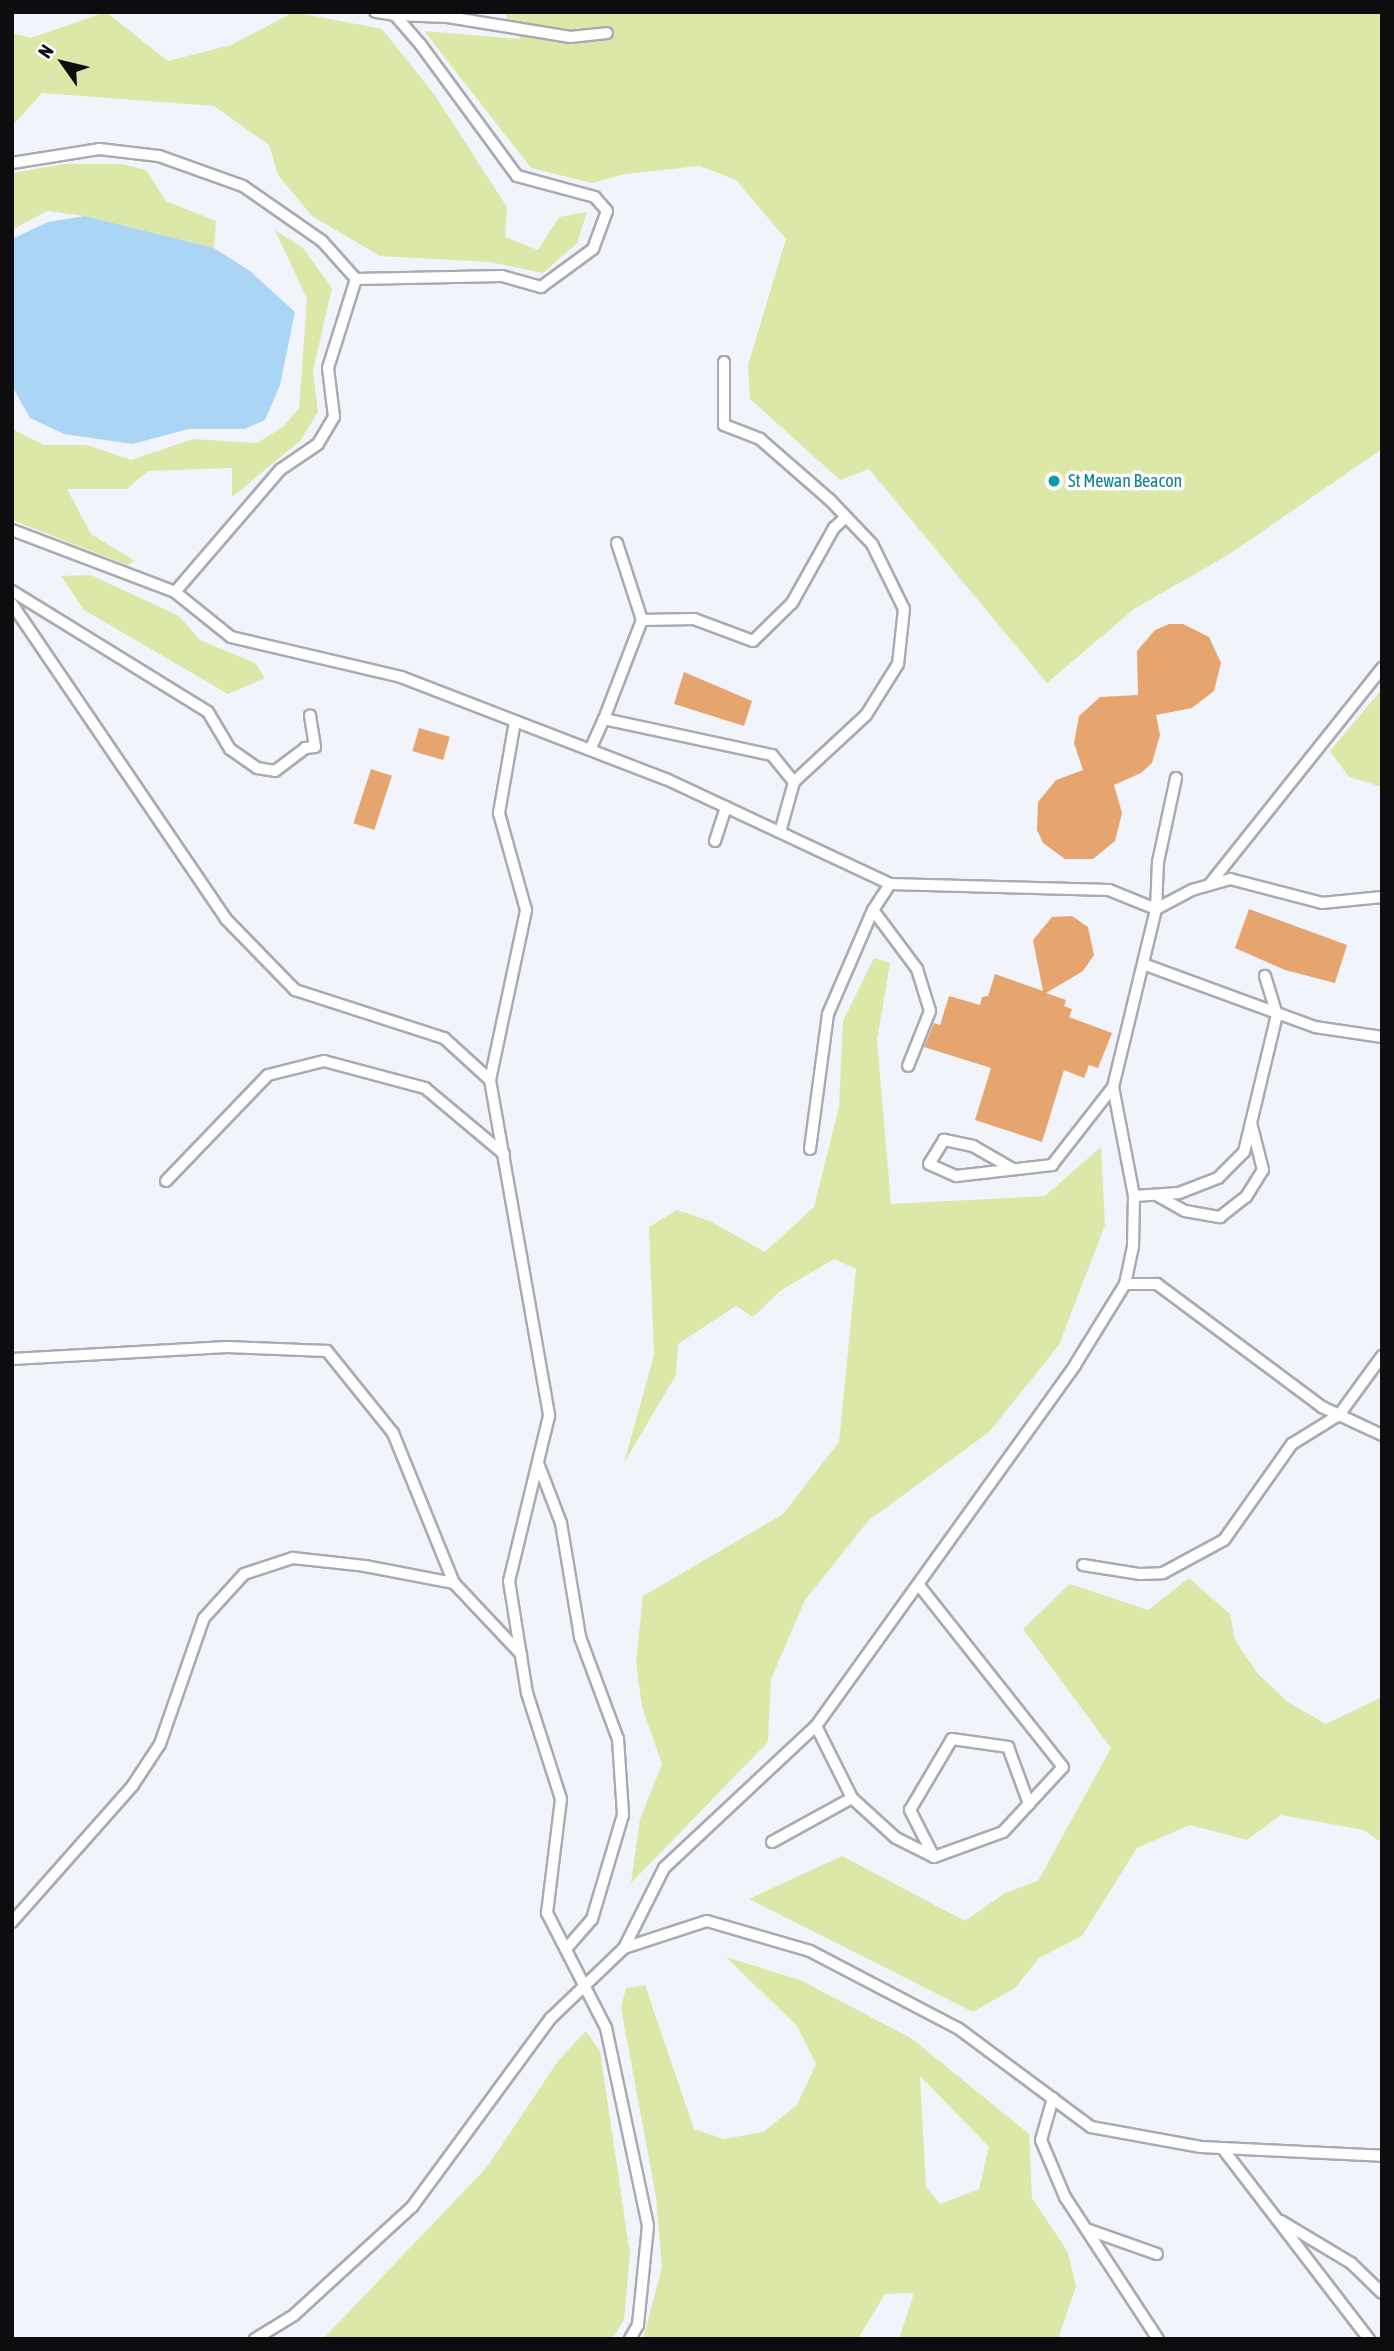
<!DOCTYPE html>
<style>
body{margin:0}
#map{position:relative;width:1394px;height:2351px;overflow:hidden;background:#f2f4fc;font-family:"Asap Condensed",sans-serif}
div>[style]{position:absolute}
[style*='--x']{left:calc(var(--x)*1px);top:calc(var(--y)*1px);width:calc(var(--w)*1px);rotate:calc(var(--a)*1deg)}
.green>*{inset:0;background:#dce8a7}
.water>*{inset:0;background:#aad5f5}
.building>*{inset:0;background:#e6a46e;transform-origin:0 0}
.roads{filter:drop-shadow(2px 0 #a9aab2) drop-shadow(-2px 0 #a9aab2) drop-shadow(0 2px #a9aab2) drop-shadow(0 -2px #a9aab2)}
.service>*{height:10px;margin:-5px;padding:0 5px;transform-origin:5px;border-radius:5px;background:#fff}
.dots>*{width:19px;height:19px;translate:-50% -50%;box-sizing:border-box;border:4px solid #fff;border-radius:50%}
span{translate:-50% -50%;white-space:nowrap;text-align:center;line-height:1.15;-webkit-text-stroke:7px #fff;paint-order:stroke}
.culture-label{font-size:18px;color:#0d838f}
.left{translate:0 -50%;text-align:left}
.frame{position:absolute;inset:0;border:14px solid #0d0d10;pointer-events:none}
.north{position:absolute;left:28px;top:28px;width:70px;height:70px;-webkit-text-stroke:5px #fff;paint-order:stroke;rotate:304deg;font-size:19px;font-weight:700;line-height:28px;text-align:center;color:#0d0d10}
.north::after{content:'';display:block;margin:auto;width:24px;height:32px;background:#0d0d10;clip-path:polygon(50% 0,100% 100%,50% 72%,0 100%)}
</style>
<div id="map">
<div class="green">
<i style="clip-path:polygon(106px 12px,168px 61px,231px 45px,294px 12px,382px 29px,434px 94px,507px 207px,505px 237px,538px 250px,559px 217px,587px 212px,577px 243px,543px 273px,490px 262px,380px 256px,312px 216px,278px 175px,269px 145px,214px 106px,42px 93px,12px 126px,12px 33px,31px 38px)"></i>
<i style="clip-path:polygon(504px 12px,1382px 12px,1382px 449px,1228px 555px,1134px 609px,1047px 683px,869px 469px,840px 480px,750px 399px,748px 365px,786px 239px,736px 180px,700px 166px,625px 174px,592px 183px,531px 168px,424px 31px,520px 39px)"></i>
<i style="clip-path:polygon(64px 164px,122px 164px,146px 170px,166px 201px,216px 221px,214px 248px,85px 216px,47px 211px,12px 230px,12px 173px)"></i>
<i style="clip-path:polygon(275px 230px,303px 248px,332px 288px,313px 371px,318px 412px,301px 440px,232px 497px,232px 468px,148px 471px,127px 489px,67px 489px,91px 534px,135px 561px,127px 565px,12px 520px,12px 429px,44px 445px,87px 445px,131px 460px,193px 439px,257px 443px,284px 426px,299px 408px,307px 299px)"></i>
<i style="clip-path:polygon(91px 575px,179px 616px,200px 640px,255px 663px,265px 678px,228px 694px,84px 610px,61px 576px)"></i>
<i style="clip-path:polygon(1382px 689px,1382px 787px,1349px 777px,1330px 751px)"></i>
<i style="clip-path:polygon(874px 958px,890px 963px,877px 1040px,891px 1204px,1045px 1196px,1101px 1147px,1105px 1225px,1059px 1345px,989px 1432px,868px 1521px,805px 1600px,771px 1679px,768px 1742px,631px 1883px,640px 1819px,662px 1764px,642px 1707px,636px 1662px,643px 1596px,783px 1514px,839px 1442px,856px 1269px,834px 1259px,780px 1291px,753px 1317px,736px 1306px,678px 1344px,676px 1375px,624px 1463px,654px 1355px,649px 1227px,677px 1210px,710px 1221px,765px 1252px,814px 1207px,839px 1107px,843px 1021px)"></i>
<i style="clip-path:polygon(1189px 1578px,1230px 1614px,1235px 1640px,1258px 1674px,1288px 1702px,1326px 1724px,1382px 1697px,1382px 1843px,1364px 1830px,1281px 1815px,1247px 1840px,1190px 1825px,1137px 1848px,1082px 1936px,1039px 1958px,1015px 1988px,973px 2012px,749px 1899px,842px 1856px,965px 1921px,1005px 1893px,1038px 1881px,1111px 1748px,1023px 1629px,1070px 1584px,1148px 1610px)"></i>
<i style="clip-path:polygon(evenodd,726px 1957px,800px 1980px,911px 2038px,1029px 2134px,1032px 2198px,1068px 2252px,1076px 2286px,1058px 2339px,899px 2339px,914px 2293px,885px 2294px,858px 2339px,643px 2339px,662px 2267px,656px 2197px,621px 2008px,626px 1988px,645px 1985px,694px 2129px,724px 2139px,763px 2132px,797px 2105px,816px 2064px,797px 2026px,726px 1957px,920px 2076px,989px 2147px,979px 2189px,940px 2204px,926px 2187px,920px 2076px)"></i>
<i style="clip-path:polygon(586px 2031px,600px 2051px,630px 2254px,624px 2320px,612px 2339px,323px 2339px,487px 2167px,558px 2061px)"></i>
</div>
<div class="water">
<i style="clip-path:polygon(85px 216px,214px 248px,250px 271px,295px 312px,280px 385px,265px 420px,245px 429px,189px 429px,132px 444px,64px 434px,30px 418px,12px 386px,12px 239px,48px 222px)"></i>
</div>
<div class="building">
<i style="clip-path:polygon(1169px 624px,1183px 624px,1209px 637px,1221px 663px,1214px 691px,1192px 708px,1156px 715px,1160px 735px,1152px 763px,1141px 773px,1114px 785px,1122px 813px,1115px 841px,1093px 859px,1065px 859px,1043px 843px,1037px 830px,1038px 802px,1056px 780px,1083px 770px,1074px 743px,1079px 716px,1100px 697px,1138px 695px,1137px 651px,1155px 630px)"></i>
<i style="clip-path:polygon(684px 672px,752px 701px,744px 726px,674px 704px)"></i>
<i style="left:419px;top:728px;width:32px;height:24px;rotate:16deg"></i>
<i style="left:371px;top:769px;width:22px;height:57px;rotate:18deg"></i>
<i style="clip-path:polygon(1249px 909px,1347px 945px,1335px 983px,1285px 970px,1235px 948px)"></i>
<i style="clip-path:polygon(1072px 916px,1088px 927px,1094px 955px,1083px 971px,1046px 993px,1066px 1000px,1064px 1006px,1072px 1009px,1069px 1017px,1112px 1033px,1098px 1068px,1089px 1065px,1084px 1078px,1064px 1070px,1042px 1142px,975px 1120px,991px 1068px,924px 1047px,934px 1023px,940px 1025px,949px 996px,980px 1005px,982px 997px,988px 996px,995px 974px,1043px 991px,1033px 940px,1052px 917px)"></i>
</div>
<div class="roads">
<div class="service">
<i style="--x:395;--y:15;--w:53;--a:2.2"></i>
<i style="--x:448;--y:17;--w:124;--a:9.3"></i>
<i style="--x:570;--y:37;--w:37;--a:-6"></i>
<i style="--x:12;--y:163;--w:88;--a:-9.1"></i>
<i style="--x:99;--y:149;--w:60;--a:6.7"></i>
<i style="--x:159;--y:156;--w:89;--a:19.7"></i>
<i style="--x:243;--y:186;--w:96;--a:34.8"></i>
<i style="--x:322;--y:241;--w:51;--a:48.2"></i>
<i style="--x:356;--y:279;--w:93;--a:107.5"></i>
<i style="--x:328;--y:368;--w:49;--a:83"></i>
<i style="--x:334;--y:417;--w:31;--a:121"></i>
<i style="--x:318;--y:444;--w:46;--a:145.6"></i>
<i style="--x:280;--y:470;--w:161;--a:130.7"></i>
<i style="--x:356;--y:279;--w:146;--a:-1.2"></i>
<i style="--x:502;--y:276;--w:41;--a:15.8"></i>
<i style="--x:541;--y:287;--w:64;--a:-36.2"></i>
<i style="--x:593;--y:249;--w:40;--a:-69.8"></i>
<i style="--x:607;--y:211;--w:18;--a:-131"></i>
<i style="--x:595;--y:197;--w:81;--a:-164.9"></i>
<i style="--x:517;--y:176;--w:164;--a:-126.3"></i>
<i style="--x:420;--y:44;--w:38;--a:-131"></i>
<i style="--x:395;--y:15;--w:20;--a:-171"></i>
<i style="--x:724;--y:362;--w:63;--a:90"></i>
<i style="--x:724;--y:425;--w:39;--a:21"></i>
<i style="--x:760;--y:439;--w:93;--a:41.1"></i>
<i style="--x:830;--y:500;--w:61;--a:46.3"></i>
<i style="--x:872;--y:544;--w:72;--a:63.8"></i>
<i style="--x:904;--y:609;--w:55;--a:96.2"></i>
<i style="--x:898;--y:664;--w:60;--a:122.1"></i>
<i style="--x:866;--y:715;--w:98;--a:137.1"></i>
<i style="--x:794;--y:782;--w:52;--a:105.6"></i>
<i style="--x:12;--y:530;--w:174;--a:20.8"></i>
<i style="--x:175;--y:592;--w:72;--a:38.8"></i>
<i style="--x:231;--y:637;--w:175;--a:13.2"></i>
<i style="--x:401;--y:677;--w:284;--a:21.1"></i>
<i style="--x:666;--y:779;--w:247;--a:25.1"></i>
<i style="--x:890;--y:884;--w:219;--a:1.6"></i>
<i style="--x:1109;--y:890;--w:51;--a:22"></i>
<i style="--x:1156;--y:909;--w:47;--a:-87.6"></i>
<i style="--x:1158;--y:862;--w:86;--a:-77.9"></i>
<i style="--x:12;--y:591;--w:230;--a:31.7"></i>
<i style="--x:208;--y:712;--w:43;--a:59.3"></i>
<i style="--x:230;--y:749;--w:33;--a:35"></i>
<i style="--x:257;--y:768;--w:18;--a:9"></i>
<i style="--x:275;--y:771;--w:38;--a:-37"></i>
<i style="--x:305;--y:748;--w:10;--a:-6"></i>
<i style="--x:315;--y:747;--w:32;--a:-99"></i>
<i style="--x:12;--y:604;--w:381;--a:55.8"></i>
<i style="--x:226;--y:919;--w:99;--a:45.8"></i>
<i style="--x:295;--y:990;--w:157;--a:17.9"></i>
<i style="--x:444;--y:1038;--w:62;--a:42.4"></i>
<i style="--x:490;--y:1080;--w:341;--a:80"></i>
<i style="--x:549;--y:1416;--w:170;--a:103.6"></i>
<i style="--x:509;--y:1581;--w:113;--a:80.9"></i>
<i style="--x:527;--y:1693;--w:111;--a:72.2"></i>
<i style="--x:561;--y:1799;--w:115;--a:97"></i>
<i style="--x:547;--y:1913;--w:129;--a:62.8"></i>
<i style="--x:606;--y:2028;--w:202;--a:78"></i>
<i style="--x:648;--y:2226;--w:100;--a:95.8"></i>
<i style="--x:638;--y:2325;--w:16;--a:120"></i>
<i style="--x:642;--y:620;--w:52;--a:-1.1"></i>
<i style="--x:694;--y:619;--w:63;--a:20.4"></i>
<i style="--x:753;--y:641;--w:54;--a:-44.3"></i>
<i style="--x:792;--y:603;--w:86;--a:-60.8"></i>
<i style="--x:834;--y:528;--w:16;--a:-43"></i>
<i style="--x:604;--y:719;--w:106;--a:-69"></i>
<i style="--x:642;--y:620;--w:81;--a:-108"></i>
<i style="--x:590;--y:750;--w:34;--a:-66"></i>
<i style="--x:604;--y:719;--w:172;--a:12.1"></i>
<i style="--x:772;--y:755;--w:35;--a:51"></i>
<i style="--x:715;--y:841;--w:36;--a:-72"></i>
<i style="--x:890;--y:884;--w:31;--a:123"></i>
<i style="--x:873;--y:910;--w:74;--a:53.3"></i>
<i style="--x:917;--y:969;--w:44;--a:72.8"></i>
<i style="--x:930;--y:1011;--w:59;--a:111.8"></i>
<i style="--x:1209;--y:885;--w:278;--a:-51.4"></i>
<i style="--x:1143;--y:964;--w:183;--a:20.1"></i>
<i style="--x:1315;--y:1027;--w:68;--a:8.5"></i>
<i style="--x:490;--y:1080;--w:174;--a:-78"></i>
<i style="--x:526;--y:910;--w:101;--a:-105.6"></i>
<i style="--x:499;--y:813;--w:93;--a:-80.1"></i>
<i style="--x:810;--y:1149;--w:136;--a:-82.4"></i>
<i style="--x:828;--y:1014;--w:113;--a:-66.6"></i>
<i style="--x:1013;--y:1169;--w:46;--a:-150.1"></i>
<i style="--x:973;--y:1146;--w:30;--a:-168"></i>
<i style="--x:944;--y:1140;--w:28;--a:122"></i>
<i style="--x:929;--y:1164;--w:30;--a:24"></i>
<i style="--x:956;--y:1176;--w:97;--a:-6.5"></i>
<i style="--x:1052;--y:1165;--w:99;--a:-52"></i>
<i style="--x:166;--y:1181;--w:147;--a:-46.1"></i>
<i style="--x:268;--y:1075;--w:58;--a:-14"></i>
<i style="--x:324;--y:1061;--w:105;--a:15"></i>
<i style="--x:425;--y:1088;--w:103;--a:39.9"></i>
<i style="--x:1134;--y:1196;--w:45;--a:-3.8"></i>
<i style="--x:1179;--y:1193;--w:42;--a:-21"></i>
<i style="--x:1218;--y:1178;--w:37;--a:-45"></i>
<i style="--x:1244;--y:1152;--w:141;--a:-76.5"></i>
<i style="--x:1277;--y:1015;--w:41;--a:-107.1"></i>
<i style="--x:1158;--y:1196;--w:31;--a:29"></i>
<i style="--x:1185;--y:1211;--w:36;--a:10"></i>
<i style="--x:1220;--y:1217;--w:33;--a:-38"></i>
<i style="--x:1246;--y:1197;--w:32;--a:-58"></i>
<i style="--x:1263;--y:1170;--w:49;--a:-104.3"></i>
<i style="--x:1125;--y:1284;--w:32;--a:0"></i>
<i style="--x:1157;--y:1284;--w:206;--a:36.7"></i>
<i style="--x:1322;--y:1407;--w:66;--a:25"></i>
<i style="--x:12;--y:1359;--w:215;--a:-3.2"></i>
<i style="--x:227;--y:1347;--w:100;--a:2.3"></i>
<i style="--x:327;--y:1351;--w:105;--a:51.2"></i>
<i style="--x:393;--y:1433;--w:162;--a:67.9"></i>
<i style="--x:454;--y:1583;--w:98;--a:46.7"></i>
<i style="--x:538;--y:1463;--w:64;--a:69"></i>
<i style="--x:561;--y:1523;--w:116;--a:80.5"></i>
<i style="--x:580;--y:1637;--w:109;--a:69.6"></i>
<i style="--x:618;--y:1739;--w:76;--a:86.2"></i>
<i style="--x:623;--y:1815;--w:109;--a:106.6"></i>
<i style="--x:592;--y:1919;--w:40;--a:131"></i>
<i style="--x:1083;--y:1565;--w:58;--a:9"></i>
<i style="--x:1140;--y:1574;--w:23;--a:-2"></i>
<i style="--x:1163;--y:1573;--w:69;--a:-28.4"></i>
<i style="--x:1224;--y:1540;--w:118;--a:-54.7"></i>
<i style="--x:1292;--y:1444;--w:55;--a:-31.7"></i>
<i style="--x:1339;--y:1415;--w:73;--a:-53.9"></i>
<i style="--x:816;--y:1726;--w:80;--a:63.4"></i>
<i style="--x:772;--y:1842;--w:91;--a:-28.8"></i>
<i style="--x:852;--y:1798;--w:59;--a:42.3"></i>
<i style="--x:896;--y:1838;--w:42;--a:26.6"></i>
<i style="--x:934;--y:1857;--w:73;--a:-19.9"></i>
<i style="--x:1003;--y:1832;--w:88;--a:-47.3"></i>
<i style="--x:1063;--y:1767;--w:233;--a:-128.4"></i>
<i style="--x:934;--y:1857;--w:53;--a:-117.1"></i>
<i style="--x:910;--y:1810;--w:82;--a:-59.4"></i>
<i style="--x:952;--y:1739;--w:57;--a:8.1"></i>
<i style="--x:1008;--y:1747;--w:61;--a:69.8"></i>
<i style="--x:12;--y:1922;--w:183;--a:-48.5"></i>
<i style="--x:133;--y:1785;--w:49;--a:-56.6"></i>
<i style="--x:160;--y:1744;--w:133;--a:-70.8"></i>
<i style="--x:204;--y:1618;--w:59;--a:-47.7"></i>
<i style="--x:244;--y:1574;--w:52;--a:-18.1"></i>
<i style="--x:293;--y:1558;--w:72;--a:6.3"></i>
<i style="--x:365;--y:1566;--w:91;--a:10.8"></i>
<i style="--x:624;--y:1948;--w:89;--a:-63.4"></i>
<i style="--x:664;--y:1868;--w:208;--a:-43.1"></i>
<i style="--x:816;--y:1726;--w:444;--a:-54.3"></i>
<i style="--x:1075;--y:1365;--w:95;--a:-58.3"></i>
<i style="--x:1125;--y:1284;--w:38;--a:-78"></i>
<i style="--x:1133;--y:1247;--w:51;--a:-88.9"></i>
<i style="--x:1134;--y:1196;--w:111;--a:-100.9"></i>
<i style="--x:1113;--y:1087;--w:183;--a:-76.4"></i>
<i style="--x:1156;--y:909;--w:41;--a:-27.8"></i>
<i style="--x:1192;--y:890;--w:40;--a:-16"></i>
<i style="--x:1230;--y:879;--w:95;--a:14.6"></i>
<i style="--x:1322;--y:903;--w:60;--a:-5.7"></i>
<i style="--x:1053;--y:2098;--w:44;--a:105.9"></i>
<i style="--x:1041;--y:2140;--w:62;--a:67.2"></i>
<i style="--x:1065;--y:2197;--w:170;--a:56.8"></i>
<i style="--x:1223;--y:2149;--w:240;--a:52.5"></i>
<i style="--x:1281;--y:2221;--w:82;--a:31"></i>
<i style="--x:1351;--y:2263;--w:43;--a:44.1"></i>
<i style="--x:1089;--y:2230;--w:72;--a:19.4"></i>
<i style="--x:255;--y:2339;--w:46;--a:-31.6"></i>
<i style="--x:294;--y:2315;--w:160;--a:-42.5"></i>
<i style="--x:412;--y:2207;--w:235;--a:-53.7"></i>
<i style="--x:551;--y:2018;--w:101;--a:-43.8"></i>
<i style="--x:624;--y:1948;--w:87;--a:-18"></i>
<i style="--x:707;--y:1921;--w:107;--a:16.2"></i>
<i style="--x:810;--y:1951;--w:168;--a:27.6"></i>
<i style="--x:959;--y:2029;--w:164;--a:36.6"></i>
<i style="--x:1091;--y:2127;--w:112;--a:10.3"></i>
<i style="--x:1201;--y:2147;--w:181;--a:2.8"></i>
</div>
</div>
<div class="dots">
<i style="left:1054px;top:481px;background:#0f9aa8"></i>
</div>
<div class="culture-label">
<span class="left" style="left:1068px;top:481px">St Mewan Beacon</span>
</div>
<div class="frame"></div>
<div class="north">N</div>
</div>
